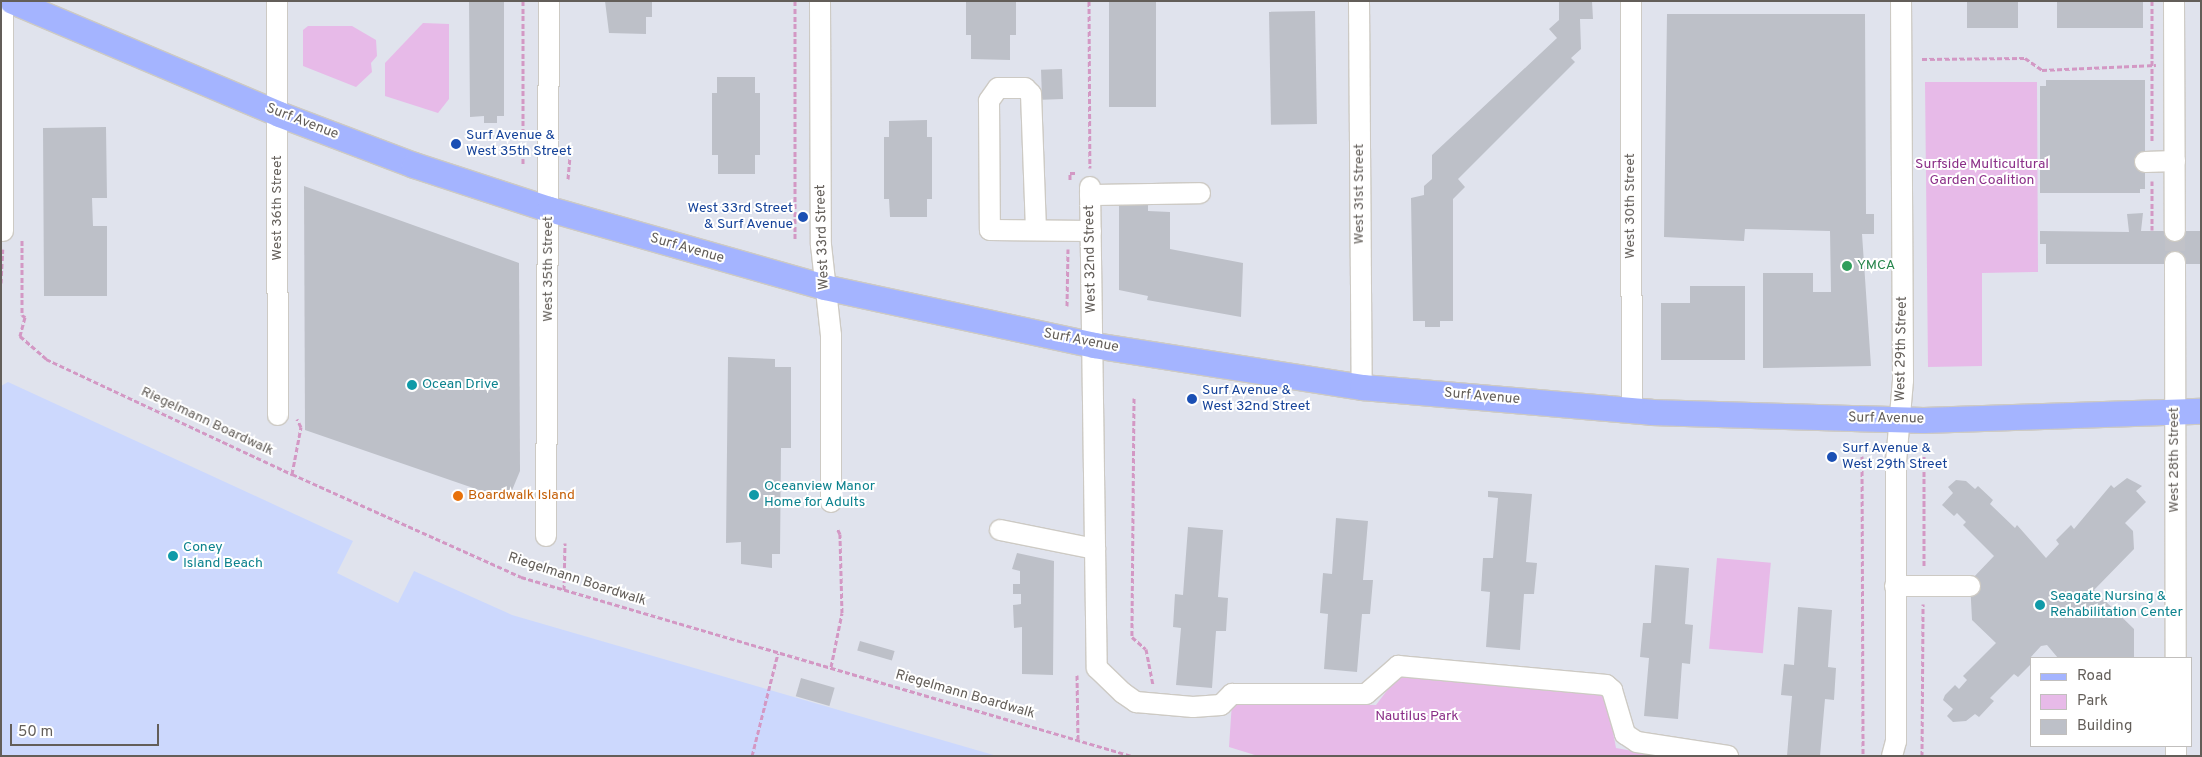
<!DOCTYPE html>
<style>
body{margin:0}
#map{position:relative;width:2202px;height:757px;overflow:hidden;background:#e0e3ed;font-family:Overpass,sans-serif}
div>[style]{position:absolute}
[style*='--x']{left:calc(var(--x)*1px);top:calc(var(--y)*1px);width:calc(var(--w)*1px);rotate:calc(var(--a)*1deg)}
.green>*{inset:0;background:#e7bae8;transform-origin:0 0}
.sand>*{inset:0;background:#ccd8fd}
.building>*{inset:0;background:#bdc0c8;transform-origin:0 0}
.minor-tunnel>*{height:20px;margin-top:-10px;transform-origin:0;background:repeating-linear-gradient(90deg,#c1c2c8 0 20px,transparent 0 30px)}
.path>*{height:3px;margin-top:-1.5px;transform-origin:0;background:repeating-linear-gradient(90deg,#d398c4 0 5px,transparent 0 7.5px)}
.roads{filter:drop-shadow(1px 0 #cdcac4) drop-shadow(-1px 0 #cdcac4) drop-shadow(0 1px #cdcac4) drop-shadow(0 -1px #cdcac4)}
.minor>*{height:20px;margin:-10px;padding:0 10px;transform-origin:10px;border-radius:10px;background:#fff}
.major>*{height:25px;margin:-12.5px;padding:0 12.5px;transform-origin:12.5px;border-radius:12.5px;background:#a4b4ff}
.dots>*{width:14px;height:14px;translate:-50% -50%;box-sizing:border-box;border:2px solid #fff;border-radius:50%}
span{translate:-50% -50%;white-space:nowrap;text-align:center;line-height:1.15;-webkit-text-stroke:4px #fff;paint-order:stroke}
.street-label{font-size:14px;color:#635e59}
.transit-label{font-size:14px;color:#164399}
.left{translate:0 -50%;text-align:left}
.right{translate:-100% -50%;text-align:right}
.park-label{font-size:14px;color:#8b2f88}
.leisure-label{font-size:14px;color:#27864d}
.culture-label{font-size:14px;color:#0d838f}
.food-label{font-size:14px;color:#c56008}
.frame{position:absolute;inset:0;border:2px solid #635e59;pointer-events:none}
.legend{position:absolute;left:2030px;top:657px;width:162px;height:90px;box-sizing:border-box;background:#fff;border:1px solid #c1bfbd;margin:0;padding:6px 9px;list-style:none;font-size:15px;color:#635e59}
.legend li{display:flex;align-items:center;gap:10px;height:25px}
.legend b{width:25px;border:1px solid #c1bfbd}
.scale{position:absolute;left:10px;top:724px;width:149px;height:22px;box-sizing:border-box;border:2px solid #635e59;border-top:0;padding-left:6px;font-size:15px;line-height:18px;white-space:nowrap;color:#635e59;-webkit-text-stroke:4px #fff;paint-order:stroke}
</style>
<div id="map">
<div class="green">
<i style="clip-path:polygon(423px 23px,449px 24px,449px 99px,438px 113px,385px 96px,385px 63px)"></i>
<i style="clip-path:polygon(308px 26px,352px 26px,376px 40px,377px 56px,371px 63px,372px 72px,356px 87px,303px 66px,303px 30px)"></i>
<i style="clip-path:polygon(1925px 82px,2037px 82px,2038px 272px,1982px 273px,1982px 366px,1928px 367px)"></i>
<i style="left:1717px;top:558px;width:54px;height:91px;rotate:5deg"></i>
<i style="clip-path:polygon(1398px 676px,1606px 694px,1616px 748px,1661px 756px,1258px 756px,1229px 747px,1232px 702px,1376px 705px)"></i>
</div>
<div class="sand">
<i style="clip-path:polygon(8px 382px,353px 541px,337px 573px,398px 603px,414px 571px,512px 615px,997px 756px,1px 756px,1px 386px)"></i>
</div>
<div class="building">
<i style="clip-path:polygon(469px 1px,504px 1px,504px 116px,497px 116px,497px 123px,484px 123px,484px 116px,470px 117px)"></i>
<i style="clip-path:polygon(605px 1px,652px 1px,652px 17px,646px 17px,646px 34px,609px 33px)"></i>
<i style="clip-path:polygon(966px 1px,1016px 1px,1016px 35px,1010px 35px,1010px 60px,971px 59px,971px 35px,966px 35px)"></i>
<i style="left:1109px;top:1px;width:47px;height:106px"></i>
<i style="clip-path:polygon(1559px 1px,1592px 1px,1593px 19px,1580px 19px,1581px 49px,1571px 58px,1575px 62px,1458px 179px,1465px 187px,1453px 199px,1453px 321px,1440px 321px,1440px 327px,1425px 327px,1425px 321px,1413px 321px,1411px 198px,1424px 195px,1424px 186px,1432px 179px,1432px 155px,1557px 38px,1549px 29px,1559px 20px)"></i>
<i style="left:1967px;top:1px;width:51px;height:27px"></i>
<i style="left:2057px;top:1px;width:86px;height:27px"></i>
<i style="left:1315px;top:11px;width:113px;height:46px;rotate:89deg"></i>
<i style="clip-path:polygon(1667px 14px,1865px 14px,1866px 214px,1874px 214px,1874px 234px,1862px 234px,1871px 366px,1763px 368px,1763px 273px,1813px 273px,1813px 292px,1831px 292px,1830px 231px,1745px 229px,1744px 241px,1664px 237px)"></i>
<i style="left:1062px;top:69px;width:30px;height:21px;rotate:88deg"></i>
<i style="clip-path:polygon(717px 77px,755px 77px,755px 93px,760px 93px,760px 155px,755px 155px,755px 174px,718px 174px,718px 155px,712px 155px,712px 93px,717px 93px)"></i>
<i style="clip-path:polygon(2046px 80px,2145px 80px,2145px 189px,2140px 189px,2140px 193px,2040px 193px,2040px 86px,2046px 86px)"></i>
<i style="clip-path:polygon(927px 120px,927px 137px,932px 137px,932px 199px,927px 199px,927px 217px,890px 217px,889px 199px,884px 199px,884px 137px,889px 137px,889px 121px)"></i>
<i style="clip-path:polygon(106px 127px,107px 198px,92px 198px,93px 226px,107px 226px,107px 296px,44px 296px,43px 128px)"></i>
<i style="clip-path:polygon(304px 186px,519px 263px,520px 471px,508px 500px,305px 430px)"></i>
<i style="clip-path:polygon(1119px 205px,1148px 205px,1148px 211px,1170px 212px,1170px 249px,1243px 263px,1241px 317px,1147px 300px,1148px 296px,1119px 290px)"></i>
<i style="clip-path:polygon(2143px 213px,2141px 231px,2201px 231px,2201px 264px,2046px 264px,2046px 244px,2040px 244px,2040px 231px,2129px 232px,2127px 214px)"></i>
<i style="clip-path:polygon(1690px 286px,1745px 286px,1745px 360px,1661px 360px,1661px 303px,1690px 303px)"></i>
<i style="clip-path:polygon(728px 357px,775px 359px,775px 367px,791px 367px,791px 448px,781px 448px,780px 554px,772px 554px,772px 568px,741px 564px,741px 542px,726px 543px)"></i>
<i style="clip-path:polygon(2127px 478px,2142px 486px,2136px 491px,2146px 502px,2125px 523px,2133px 531px,2134px 549px,2094px 590px,2134px 629px,2134px 658px,2058px 658px,2047px 645px,2041px 646px,2030px 658px,2031px 664px,2018px 677px,2014px 674px,1990px 698px,1994px 701px,1979px 717px,1975px 714px,1966px 721px,1953px 722px,1947px 716px,1953px 709px,1943px 700px,1945px 695px,1955px 685px,1959px 689px,1967px 680px,1963px 676px,1996px 643px,1972px 620px,1970px 581px,1994px 556px,1963px 525px,1966px 522px,1957px 513px,1954px 516px,1942px 505px,1953px 493px,1948px 487px,1956px 480px,1966px 481px,1975px 489px,1978px 486px,1993px 500px,1990px 504px,2015px 528px,2017px 525px,2046px 558px,2059px 544px,2056px 540px,2071px 525px,2074px 529px,2111px 485px,2114px 488px)"></i>
<i style="clip-path:polygon(1488px 491px,1532px 494px,1526px 562px,1537px 563px,1534px 594px,1524px 594px,1520px 650px,1486px 647px,1490px 592px,1481px 591px,1483px 558px,1493px 558px,1498px 498px,1488px 497px)"></i>
<i style="clip-path:polygon(1336px 518px,1368px 521px,1363px 580px,1373px 580px,1370px 614px,1362px 614px,1357px 672px,1324px 669px,1328px 614px,1320px 613px,1323px 573px,1332px 574px)"></i>
<i style="clip-path:polygon(1188px 527px,1223px 530px,1218px 597px,1228px 598px,1226px 631px,1216px 631px,1212px 688px,1176px 685px,1181px 628px,1173px 627px,1175px 594px,1183px 595px)"></i>
<i style="clip-path:polygon(1017px 553px,1054px 561px,1053px 675px,1022px 674px,1022px 627px,1014px 628px,1013px 605px,1021px 604px,1021px 594px,1013px 594px,1013px 584px,1020px 584px,1020px 571px,1012px 569px)"></i>
<i style="clip-path:polygon(1655px 565px,1689px 568px,1685px 624px,1693px 625px,1690px 664px,1682px 663px,1678px 719px,1644px 716px,1649px 658px,1640px 657px,1643px 623px,1651px 623px)"></i>
<i style="clip-path:polygon(1798px 607px,1832px 610px,1828px 667px,1836px 668px,1834px 700px,1825px 699px,1820px 756px,1787px 756px,1792px 696px,1781px 695px,1784px 664px,1794px 665px)"></i>
<i style="left:860px;top:641px;width:36px;height:10px;rotate:16deg"></i>
<i style="left:801px;top:678px;width:35px;height:19px;rotate:16deg"></i>
</div>
<div class="minor-tunnel">
<i style="--x:2175;--y:231;--w:31;--a:90"></i>
</div>
<div class="path">
<i style="--x:523;--y:1;--w:164;--a:90"></i>
<i style="--x:795;--y:1;--w:238;--a:90"></i>
<i style="--x:1089;--y:1;--w:167;--a:89.7"></i>
<i style="--x:2152;--y:1;--w:141;--a:90"></i>
<i style="--x:1922;--y:59;--w:103;--a:-0.6"></i>
<i style="--x:2025;--y:58;--w:21;--a:35"></i>
<i style="--x:2042;--y:70;--w:114;--a:-2.5"></i>
<i style="--x:568;--y:179;--w:23;--a:-85"></i>
<i style="--x:1070;--y:180;--w:7;--a:-90"></i>
<i style="--x:1070;--y:173;--w:7;--a:0"></i>
<i style="--x:2152;--y:181;--w:49;--a:90"></i>
<i style="--x:22;--y:240;--w:75;--a:90"></i>
<i style="--x:22;--y:315;--w:4;--a:34"></i>
<i style="--x:25;--y:317;--w:20;--a:105"></i>
<i style="--x:20;--y:336;--w:35;--a:41"></i>
<i style="--x:46;--y:359;--w:272;--a:25.1"></i>
<i style="--x:292;--y:474;--w:251;--a:24.2"></i>
<i style="--x:521;--y:577;--w:637;--a:16.33"></i>
<i style="--x:1;--y:283;--w:34;--a:-87"></i>
<i style="--x:1067;--y:306;--w:57;--a:-89"></i>
<i style="--x:1134;--y:398;--w:239;--a:90.5"></i>
<i style="--x:1132;--y:637;--w:18;--a:41"></i>
<i style="--x:1146;--y:649;--w:36;--a:79"></i>
<i style="--x:1862;--y:456;--w:300;--a:89.8"></i>
<i style="--x:1924;--y:456;--w:112;--a:90"></i>
<i style="--x:292;--y:474;--w:48;--a:-79.2"></i>
<i style="--x:301;--y:427;--w:9;--a:-117"></i>
<i style="--x:564;--y:590;--w:47;--a:-88.8"></i>
<i style="--x:831;--y:667;--w:55;--a:-78.5"></i>
<i style="--x:842;--y:613;--w:79;--a:-91.5"></i>
<i style="--x:840;--y:534;--w:7;--a:-117"></i>
<i style="--x:1077;--y:675;--w:64;--a:89.1"></i>
<i style="--x:752;--y:756;--w:106;--a:-75.8"></i>
<i style="--x:1922;--y:756;--w:152;--a:-89.6"></i>
</div>
<div class="roads">
<div class="minor">
<i style="--x:3;--y:1;--w:230;--a:90"></i>
<i style="--x:277;--y:1;--w:414;--a:89.9"></i>
<i style="--x:820;--y:1;--w:244;--a:89.8"></i>
<i style="--x:821;--y:245;--w:91;--a:83.7"></i>
<i style="--x:831;--y:335;--w:167;--a:90"></i>
<i style="--x:1359;--y:1;--w:386;--a:89.6"></i>
<i style="--x:1631;--y:1;--w:409;--a:89.9"></i>
<i style="--x:2174;--y:1;--w:230;--a:89.8"></i>
<i style="--x:2145;--y:162;--w:30;--a:-2"></i>
<i style="--x:1090;--y:187;--w:481;--a:89.2"></i>
<i style="--x:1097;--y:668;--w:36;--a:44"></i>
<i style="--x:1123;--y:693;--w:16;--a:35"></i>
<i style="--x:1136;--y:702;--w:57;--a:5"></i>
<i style="--x:1193;--y:707;--w:28;--a:-4"></i>
<i style="--x:1221;--y:705;--w:16;--a:-45"></i>
<i style="--x:1232;--y:694;--w:134;--a:0"></i>
<i style="--x:1366;--y:694;--w:43;--a:-41.2"></i>
<i style="--x:1398;--y:666;--w:209;--a:5.2"></i>
<i style="--x:1606;--y:685;--w:8;--a:40"></i>
<i style="--x:1612;--y:690;--w:46;--a:73.5"></i>
<i style="--x:1625;--y:734;--w:14;--a:34"></i>
<i style="--x:1637;--y:742;--w:92;--a:8.7"></i>
<i style="--x:1090;--y:195;--w:110;--a:-1"></i>
<i style="--x:1036;--y:230;--w:136;--a:-92.1"></i>
<i style="--x:1031;--y:94;--w:8;--a:-135"></i>
<i style="--x:1025;--y:88;--w:27;--a:180"></i>
<i style="--x:998;--y:88;--w:16;--a:125"></i>
<i style="--x:989;--y:101;--w:129;--a:89.6"></i>
<i style="--x:990;--y:230;--w:101;--a:0.6"></i>
<i style="--x:2175;--y:262;--w:396;--a:89.9"></i>
<i style="--x:1000;--y:530;--w:97;--a:11.3"></i>
<i style="--x:546;--y:536;--w:535;--a:-89.68"></i>
<i style="--x:1895;--y:586;--w:75;--a:0"></i>
<i style="--x:2176;--y:746;--w:10;--a:90"></i>
<i style="--x:1892;--y:756;--w:16;--a:-75"></i>
<i style="--x:1896;--y:741;--w:279;--a:-90"></i>
<i style="--x:1896;--y:462;--w:82;--a:-85.1"></i>
<i style="--x:1903;--y:380;--w:379;--a:-90.3"></i>
</div>
<div class="major">
<i style="--x:12;--y:1;--w:290;--a:22.9"></i>
<i style="--x:279;--y:114;--w:144;--a:20.7"></i>
<i style="--x:414;--y:165;--w:142;--a:18.1"></i>
<i style="--x:549;--y:209;--w:286;--a:15.8"></i>
<i style="--x:824;--y:287;--w:276;--a:12.1"></i>
<i style="--x:1094;--y:345;--w:271;--a:8.9"></i>
<i style="--x:1362;--y:387;--w:290;--a:4.9"></i>
<i style="--x:1651;--y:412;--w:272;--a:1.7"></i>
<i style="--x:1923;--y:420;--w:278;--a:-1.9"></i>
</div>
</div>
<div class="dots">
<i style="left:456px;top:144px;background:#1a4fb4"></i>
<i style="left:803px;top:217px;background:#1a4fb4"></i>
<i style="left:1847px;top:266px;background:#2e9e5b"></i>
<i style="left:412px;top:385px;background:#0f9aa8"></i>
<i style="left:1192px;top:399px;background:#1a4fb4"></i>
<i style="left:1832px;top:457px;background:#1a4fb4"></i>
<i style="left:754px;top:495px;background:#0f9aa8"></i>
<i style="left:458px;top:496px;background:#e8710a"></i>
<i style="left:173px;top:556px;background:#0f9aa8"></i>
<i style="left:2040px;top:605px;background:#0f9aa8"></i>
</div>
<div class="street-label">
<span style="left:302px;top:122px;rotate:21deg">Surf Avenue</span>
<span style="left:1360px;top:194px;rotate:-90deg">West 31st Street</span>
<span style="left:1631px;top:206px;rotate:-90deg">West 30th Street</span>
<span style="left:278px;top:208px;rotate:-90deg">West 36th Street</span>
<span style="left:823px;top:237px;rotate:-92deg">West 33rd Street</span>
<span style="left:687px;top:249px;rotate:16deg">Surf Avenue</span>
<span style="left:1091px;top:259px;rotate:-91deg">West 32nd Street</span>
<span style="left:549px;top:269px;rotate:-90deg">West 35th Street</span>
<span style="left:1081px;top:341px;rotate:11deg">Surf Avenue</span>
<span style="left:1902px;top:349px;rotate:-89deg">West 29th Street</span>
<span style="left:1482px;top:397px;rotate:5deg">Surf Avenue</span>
<span style="left:1886px;top:419px;rotate:1deg">Surf Avenue</span>
<span style="left:207px;top:422px;rotate:25deg">Riegelmann Boardwalk</span>
<span style="left:2175px;top:460px;rotate:-90deg">West 28th Street</span>
<span style="left:577px;top:580px;rotate:18deg">Riegelmann Boardwalk</span>
<span style="left:965px;top:695px;rotate:16deg">Riegelmann Boardwalk</span>
</div>
<div class="transit-label">
<span class="left" style="left:466px;top:144px">Surf Avenue &amp;<br>West 35th Street</span>
<span class="right" style="left:793px;top:217px">West 33rd Street<br>&amp; Surf Avenue</span>
<span class="left" style="left:1202px;top:399px">Surf Avenue &amp;<br>West 32nd Street</span>
<span class="left" style="left:1842px;top:457px">Surf Avenue &amp;<br>West 29th Street</span>
</div>
<div class="park-label">
<span style="left:1982px;top:173px">Surfside Multicultural<br>Garden Coalition</span>
<span style="left:1417px;top:717px">Nautilus Park</span>
</div>
<div class="leisure-label">
<span class="left" style="left:1857px;top:266px">YMCA</span>
</div>
<div class="culture-label">
<span class="left" style="left:422px;top:385px">Ocean Drive</span>
<span class="left" style="left:764px;top:495px">Oceanview Manor<br>Home for Adults</span>
<span class="left" style="left:183px;top:556px">Coney<br>Island Beach</span>
<span class="left" style="left:2050px;top:605px">Seagate Nursing &amp;<br>Rehabilitation Center</span>
</div>
<div class="food-label">
<span class="left" style="left:468px;top:496px">Boardwalk Island</span>
</div>
<div class="frame"></div>
<ul class="legend">
<li><b style="height:6px;background:#a4b4ff"></b>Road</li>
<li><b style="height:14px;background:#e7bae8"></b>Park</li>
<li><b style="height:14px;background:#bdc0c8"></b>Building</li>
</ul>
<div class="scale">50 m</div>
</div>
